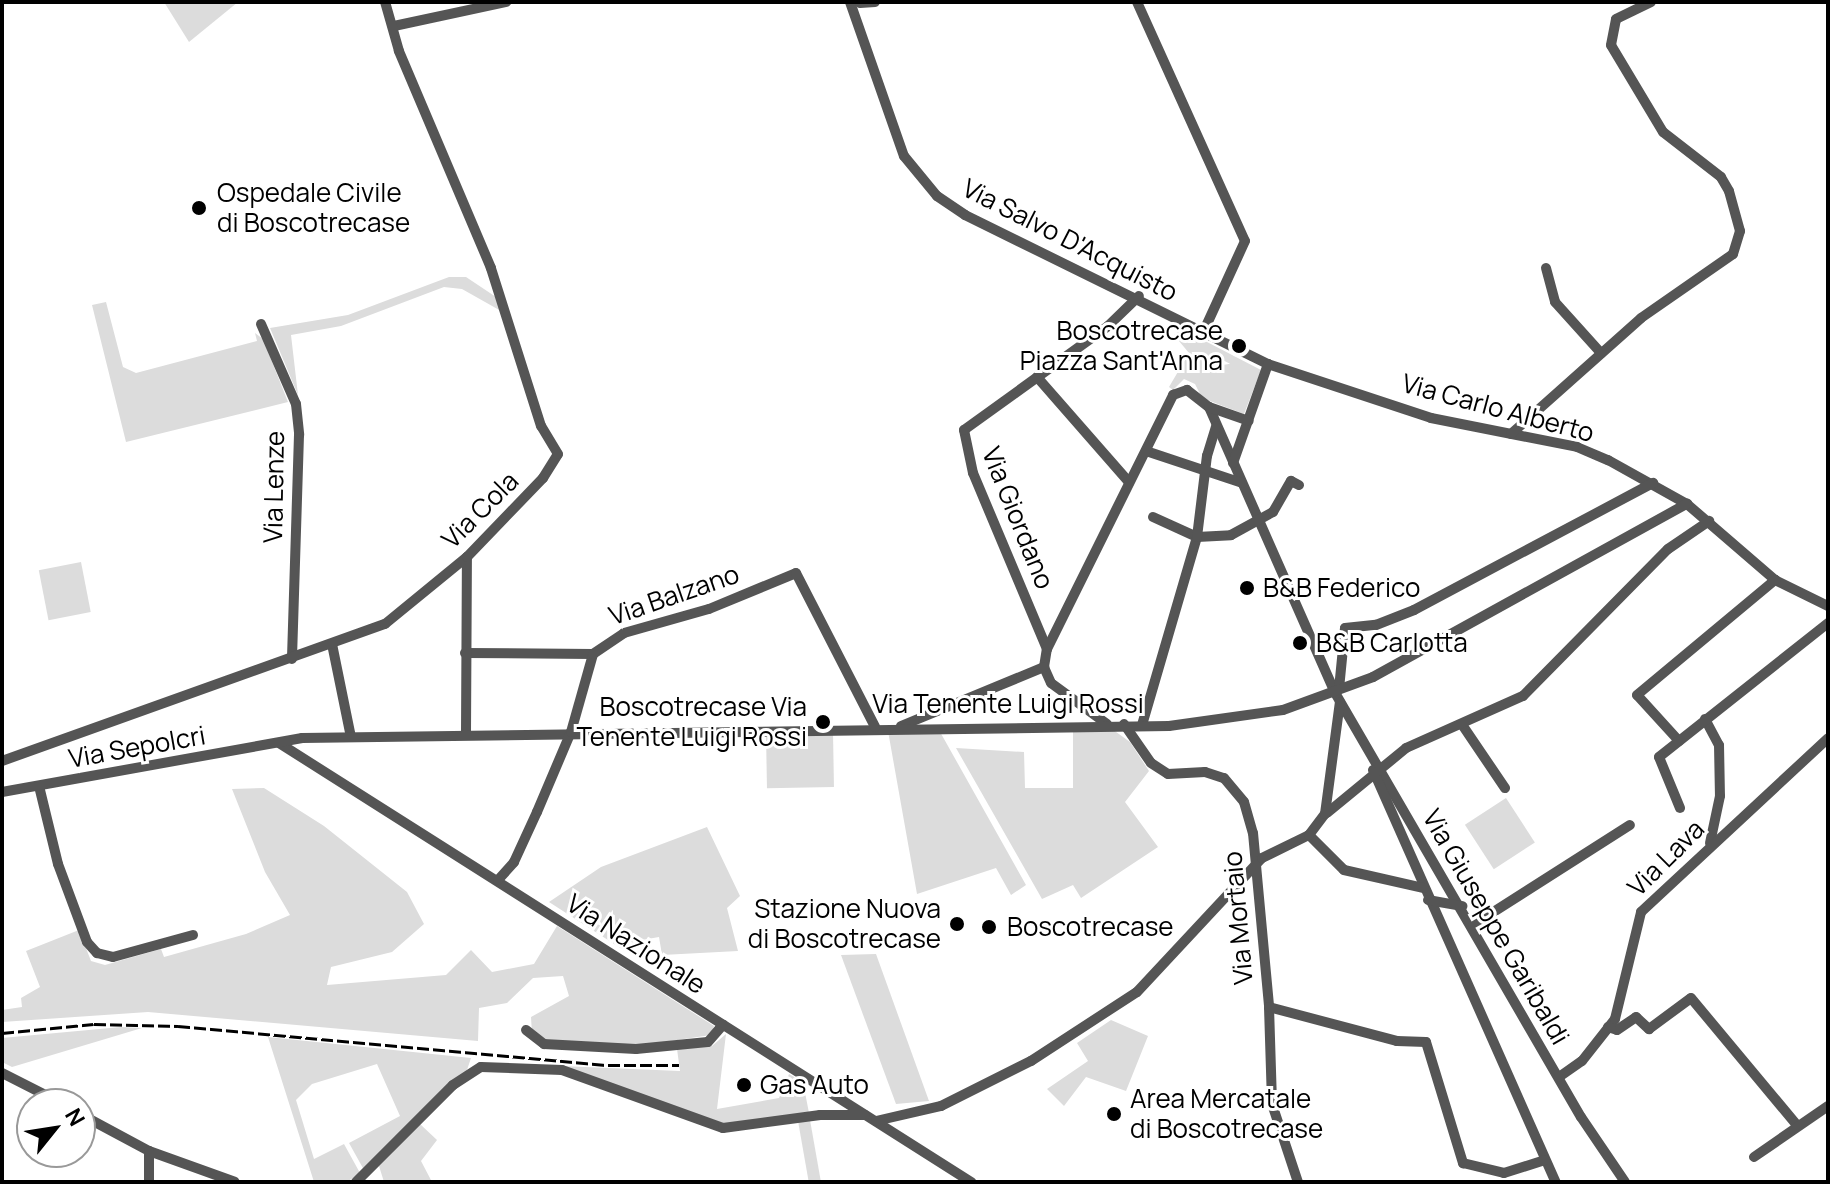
<!DOCTYPE html>
<style>
body{margin:0}
#map{position:relative;width:1830px;height:1184px;overflow:hidden;background:#fff;font-family:Manrope,sans-serif}
div>[style]{position:absolute}
[style*='--x']{left:calc(var(--x)*1px);top:calc(var(--y)*1px);width:calc(var(--w)*1px);rotate:calc(var(--a)*1deg)}
.green>*{inset:0;background:#dcdcdc;transform-origin:0 0}
.minor>*{height:10px;margin:-5px;padding:0 5px;transform-origin:5px;border-radius:5px;background:#555}
.rail>*{height:3px;margin-top:-1.5px;transform-origin:0;background:repeating-linear-gradient(90deg,#000 0 12px,transparent 0 16px)}
.dots>*{width:22px;height:22px;translate:-50% -50%;box-sizing:border-box;border:4px solid #fff;border-radius:50%}
span{translate:-50% -50%;white-space:nowrap;text-align:center;line-height:1.15;-webkit-text-stroke:6px #fff;paint-order:stroke}
.poi-label{font-size:26px;color:#000}
.left{translate:0 -50%;text-align:left}
.right{translate:-100% -50%;text-align:right}
.street-label{font-size:26px;color:#000}
.frame{position:absolute;inset:0;border:4px solid #000;pointer-events:none}
.north{position:absolute;left:16px;top:1088px;width:80px;height:80px;box-sizing:border-box;background:#fff;border:2px solid #999;border-radius:50%;rotate:60deg;font-size:22px;font-weight:700;line-height:32px;text-align:center;color:#000}
.north::after{content:'';display:block;margin:auto;width:28px;height:36px;background:#000;clip-path:polygon(50% 0,100% 100%,50% 72%,0 100%)}
</style>
<div id="map">
<div class="green">
<i style="clip-path:polygon(164px 2px,238px 2px,189px 42px)"></i>
<i style="clip-path:polygon(449px 277px,466px 277px,496px 297px,501px 311px,462px 289px,444px 287px,341px 326px,291px 335px,298px 395px,270px 328px,348px 315px)"></i>
<i style="clip-path:polygon(106px 302px,123px 367px,136px 373px,257px 341px,255px 333px,263px 339px,288px 402px,126px 442px,92px 305px)"></i>
<i style="clip-path:polygon(1180px 328px,1261px 370px,1244px 414px,1202px 398px,1195px 384px,1184px 379px,1173px 390px,1169px 387px,1189px 353px,1174px 335px)"></i>
<i style="left:81px;top:562px;width:51px;height:43px;rotate:79deg"></i>
<i style="clip-path:polygon(1112px 729px,1130px 742px,1149px 771px,1125px 802px,1158px 847px,1081px 898px,1073px 885px,1042px 899px,956px 748px,1024px 752px,1025px 788px,1073px 788px,1073px 730px)"></i>
<i style="clip-path:polygon(939px 730px,1026px 885px,1011px 895px,996px 868px,917px 894px,888px 731px)"></i>
<i style="left:833px;top:732px;width:55px;height:67px;rotate:89deg"></i>
<i style="clip-path:polygon(264px 788px,324px 826px,407px 892px,424px 924px,392px 952px,331px 967px,327px 985px,446px 975px,471px 950px,492px 972px,534px 964px,557px 926px,714px 1026px,711px 1035px,637px 1046px,539px 1039px,532px 1034px,531px 1017px,569px 996px,563px 976px,533px 978px,507px 1003px,479px 1008px,478px 1041px,148px 1012px,2px 1022px,2px 1010px,22px 1007px,21px 998px,40px 987px,26px 951px,79px 930px,91px 961px,105px 965px,161px 949px,164px 957px,246px 934px,290px 915px,265px 872px,232px 789px)"></i>
<i style="left:1506px;top:798px;width:53px;height:49px;rotate:57deg"></i>
<i style="clip-path:polygon(707px 827px,740px 896px,727px 908px,738px 951px,662px 955px,659px 937px,636px 941px,625px 951px,549px 902px,601px 867px)"></i>
<i style="clip-path:polygon(876px 954px,929px 1101px,896px 1104px,841px 955px)"></i>
<i style="clip-path:polygon(1111px 1020px,1148px 1036px,1126px 1091px,1086px 1077px,1064px 1106px,1047px 1089px,1088px 1061px,1077px 1043px)"></i>
<i style="clip-path:polygon(121px 1027px,142px 1028px,12px 1067px,2px 1062px,2px 1038px)"></i>
<i style="clip-path:polygon(726px 1034px,717px 1109px,779px 1098px,789px 1074px,803px 1082px,809px 1113px,722px 1125px,561px 1066px,680px 1071px,677px 1049px,712px 1046px)"></i>
<i style="clip-path:polygon(268px 1037px,471px 1058px,467px 1070px,364px 1170px,349px 1143px,400px 1116px,377px 1064px,312px 1084px,296px 1100px,314px 1159px,344px 1144px,360px 1173px,347px 1182px,314px 1182px)"></i>
<i style="left:810px;top:1120px;width:63px;height:12px;rotate:80deg"></i>
<i style="clip-path:polygon(420px 1124px,437px 1140px,421px 1161px,432px 1182px,384px 1182px,379px 1166px)"></i>
</div>
<div class="minor">
<i style="--x:850;--y:2;--w:163;--a:70.7"></i>
<i style="--x:904;--y:156;--w:52;--a:50.5"></i>
<i style="--x:937;--y:196;--w:34;--a:34"></i>
<i style="--x:965;--y:215;--w:338;--a:26.2"></i>
<i style="--x:1268;--y:364;--w:172;--a:18.3"></i>
<i style="--x:1431;--y:418;--w:149;--a:11.2"></i>
<i style="--x:1577;--y:447;--w:34;--a:23"></i>
<i style="--x:1608;--y:460;--w:90;--a:29.1"></i>
<i style="--x:1687;--y:504;--w:116;--a:40.8"></i>
<i style="--x:1775;--y:580;--w:59;--a:26.1"></i>
<i style="--x:1137;--y:2;--w:262;--a:65.7"></i>
<i style="--x:1245;--y:241;--w:103;--a:114.6"></i>
<i style="--x:860;--y:3;--w:15;--a:-4"></i>
<i style="--x:394;--y:26;--w:115;--a:-12.1"></i>
<i style="--x:1546;--y:268;--w:35;--a:75"></i>
<i style="--x:1555;--y:302;--w:69;--a:48"></i>
<i style="--x:261;--y:324;--w:87;--a:66.4"></i>
<i style="--x:296;--y:404;--w:31;--a:84"></i>
<i style="--x:299;--y:435;--w:224;--a:91.8"></i>
<i style="--x:1037;--y:377;--w:140;--a:48.8"></i>
<i style="--x:1209;--y:407;--w:310;--a:66.2"></i>
<i style="--x:1334;--y:691;--w:492;--a:59.9"></i>
<i style="--x:1581;--y:1117;--w:78;--a:55.9"></i>
<i style="--x:1511;--y:434;--w:174;--a:-41.7"></i>
<i style="--x:1641;--y:318;--w:112;--a:-34.8"></i>
<i style="--x:1733;--y:254;--w:24;--a:-73"></i>
<i style="--x:1740;--y:231;--w:41;--a:-105.4"></i>
<i style="--x:1729;--y:191;--w:16;--a:-120"></i>
<i style="--x:1721;--y:177;--w:73;--a:-142.2"></i>
<i style="--x:1663;--y:132;--w:101;--a:-120.9"></i>
<i style="--x:1611;--y:45;--w:26;--a:-79"></i>
<i style="--x:1616;--y:19;--w:39;--a:-26"></i>
<i style="--x:1146;--y:451;--w:101;--a:18.4"></i>
<i style="--x:1233;--y:463;--w:105;--a:-70.5"></i>
<i style="--x:1153;--y:517;--w:48;--a:24.4"></i>
<i style="--x:1197;--y:537;--w:34;--a:-3"></i>
<i style="--x:1231;--y:535;--w:48;--a:-28.7"></i>
<i style="--x:1273;--y:512;--w:36;--a:-60"></i>
<i style="--x:1291;--y:481;--w:9;--a:27"></i>
<i style="--x:332;--y:644;--w:95;--a:78.5"></i>
<i style="--x:1047;--y:649;--w:191;--a:-112.8"></i>
<i style="--x:973;--y:473;--w:44;--a:-101.8"></i>
<i style="--x:964;--y:430;--w:178;--a:-35.8"></i>
<i style="--x:1108;--y:326;--w:43;--a:-44.1"></i>
<i style="--x:465;--y:653;--w:128;--a:0.4"></i>
<i style="--x:1339;--y:689;--w:61;--a:-84.4"></i>
<i style="--x:1345;--y:628;--w:31;--a:-6"></i>
<i style="--x:1376;--y:625;--w:41;--a:-21.5"></i>
<i style="--x:1414;--y:610;--w:271;--a:-28"></i>
<i style="--x:1705;--y:719;--w:30;--a:62"></i>
<i style="--x:1719;--y:745;--w:51;--a:88.9"></i>
<i style="--x:1720;--y:796;--w:48;--a:102"></i>
<i style="--x:1107;--y:724;--w:69;--a:-143.8"></i>
<i style="--x:1051;--y:683;--w:17;--a:-114"></i>
<i style="--x:1044;--y:667;--w:18;--a:-81"></i>
<i style="--x:1047;--y:649;--w:284;--a:-63.6"></i>
<i style="--x:1173;--y:395;--w:15;--a:-20"></i>
<i style="--x:1187;--y:390;--w:28;--a:38"></i>
<i style="--x:1209;--y:407;--w:42;--a:19.3"></i>
<i style="--x:1124;--y:724;--w:47;--a:55.3"></i>
<i style="--x:1151;--y:763;--w:20;--a:33"></i>
<i style="--x:1168;--y:774;--w:37;--a:-3"></i>
<i style="--x:1205;--y:772;--w:20;--a:18"></i>
<i style="--x:1224;--y:778;--w:31;--a:50"></i>
<i style="--x:1244;--y:802;--w:32;--a:74"></i>
<i style="--x:1253;--y:833;--w:175;--a:84.7"></i>
<i style="--x:1269;--y:1007;--w:97;--a:88.2"></i>
<i style="--x:1272;--y:1104;--w:82;--a:71.6"></i>
<i style="--x:1142;--y:725;--w:196;--a:-73.7"></i>
<i style="--x:1197;--y:537;--w:82;--a:-83"></i>
<i style="--x:1207;--y:456;--w:31;--a:-73"></i>
<i style="--x:901;--y:726;--w:155;--a:-22.4"></i>
<i style="--x:1463;--y:726;--w:75;--a:55.9"></i>
<i style="--x:466;--y:734;--w:177;--a:-89.7"></i>
<i style="--x:1679;--y:741;--w:62;--a:-132.4"></i>
<i style="--x:1637;--y:695;--w:180;--a:-39.8"></i>
<i style="--x:279;--y:743;--w:820;--a:32.39"></i>
<i style="--x:2;--y:761;--w:407;--a:-19.7"></i>
<i style="--x:385;--y:624;--w:106;--a:-39.3"></i>
<i style="--x:467;--y:557;--w:110;--a:-46.1"></i>
<i style="--x:543;--y:478;--w:28;--a:-58"></i>
<i style="--x:558;--y:454;--w:33;--a:-121"></i>
<i style="--x:541;--y:426;--w:166;--a:-107.6"></i>
<i style="--x:491;--y:268;--w:236;--a:-113"></i>
<i style="--x:399;--y:51;--w:51;--a:-105.9"></i>
<i style="--x:1373;--y:770;--w:451;--a:66.1"></i>
<i style="--x:39;--y:786;--w:80;--a:76.3"></i>
<i style="--x:58;--y:864;--w:83;--a:69.6"></i>
<i style="--x:87;--y:942;--w:15;--a:48"></i>
<i style="--x:97;--y:953;--w:16;--a:14"></i>
<i style="--x:113;--y:957;--w:83;--a:-15.4"></i>
<i style="--x:2;--y:792;--w:305;--a:-10.2"></i>
<i style="--x:302;--y:738;--w:867;--a:-0.79"></i>
<i style="--x:1169;--y:726;--w:115;--a:-8"></i>
<i style="--x:1283;--y:710;--w:96;--a:-20.1"></i>
<i style="--x:1373;--y:677;--w:359;--a:-28.9"></i>
<i style="--x:1680;--y:808;--w:55;--a:-112.4"></i>
<i style="--x:1659;--y:757;--w:216;--a:-38.4"></i>
<i style="--x:1327;--y:813;--w:102;--a:-39.4"></i>
<i style="--x:1406;--y:748;--w:128;--a:-24"></i>
<i style="--x:1523;--y:696;--w:206;--a:-45.4"></i>
<i style="--x:1668;--y:549;--w:50;--a:-34.3"></i>
<i style="--x:1309;--y:835;--w:49;--a:45"></i>
<i style="--x:1344;--y:870;--w:82;--a:12.7"></i>
<i style="--x:498;--y:880;--w:24;--a:-48"></i>
<i style="--x:514;--y:862;--w:55;--a:-65.3"></i>
<i style="--x:537;--y:812;--w:87;--a:-67"></i>
<i style="--x:571;--y:732;--w:81;--a:-74.2"></i>
<i style="--x:593;--y:654;--w:37;--a:-34"></i>
<i style="--x:624;--y:633;--w:88;--a:-15.8"></i>
<i style="--x:709;--y:609;--w:94;--a:-22.5"></i>
<i style="--x:796;--y:573;--w:173;--a:62.8"></i>
<i style="--x:1428;--y:900;--w:35;--a:10"></i>
<i style="--x:1473;--y:925;--w:186;--a:-32.5"></i>
<i style="--x:1269;--y:1007;--w:132;--a:14.9"></i>
<i style="--x:1397;--y:1041;--w:29;--a:2"></i>
<i style="--x:1426;--y:1042;--w:127;--a:73"></i>
<i style="--x:1463;--y:1163;--w:42;--a:13.7"></i>
<i style="--x:1504;--y:1173;--w:43;--a:-17.6"></i>
<i style="--x:1608;--y:1027;--w:9;--a:18"></i>
<i style="--x:1617;--y:1030;--w:23;--a:-34"></i>
<i style="--x:1636;--y:1017;--w:18;--a:43"></i>
<i style="--x:1649;--y:1029;--w:52;--a:-36.4"></i>
<i style="--x:1691;--y:998;--w:165;--a:50.2"></i>
<i style="--x:526;--y:1030;--w:23;--a:38"></i>
<i style="--x:544;--y:1044;--w:92;--a:3.1"></i>
<i style="--x:636;--y:1049;--w:72;--a:-5.6"></i>
<i style="--x:708;--y:1042;--w:23;--a:-49"></i>
<i style="--x:2;--y:1073;--w:68;--a:26.9"></i>
<i style="--x:1559;--y:1077;--w:28;--a:-35"></i>
<i style="--x:1582;--y:1061;--w:53;--a:-51.8"></i>
<i style="--x:1615;--y:1019;--w:110;--a:-76.3"></i>
<i style="--x:1641;--y:912;--w:255;--a:-42.9"></i>
<i style="--x:80;--y:1114;--w:78;--a:28.2"></i>
<i style="--x:149;--y:1151;--w:91;--a:19.8"></i>
<i style="--x:876;--y:1121;--w:67;--a:-13"></i>
<i style="--x:941;--y:1106;--w:101;--a:-26.6"></i>
<i style="--x:1031;--y:1061;--w:126;--a:-33.1"></i>
<i style="--x:1137;--y:992;--w:183;--a:-47"></i>
<i style="--x:1262;--y:858;--w:52;--a:-26.1"></i>
<i style="--x:1309;--y:835;--w:26;--a:-53"></i>
<i style="--x:1325;--y:814;--w:113;--a:-82.4"></i>
<i style="--x:149;--y:1151;--w:31;--a:90"></i>
<i style="--x:1754;--y:1157;--w:90;--a:-34.6"></i>
<i style="--x:356;--y:1182;--w:137;--a:-45"></i>
<i style="--x:453;--y:1085;--w:33;--a:-33"></i>
<i style="--x:481;--y:1067;--w:81;--a:2.1"></i>
<i style="--x:562;--y:1070;--w:171;--a:19.8"></i>
<i style="--x:723;--y:1128;--w:98;--a:-7.6"></i>
<i style="--x:820;--y:1115;--w:45;--a:0"></i>
</div>
<div class="rail">
<i style="--x:2;--y:1033;--w:92;--a:-5.6"></i>
<i style="--x:94;--y:1024;--w:84;--a:1.4"></i>
<i style="--x:178;--y:1026;--w:432;--a:5.2"></i>
<i style="--x:608;--y:1065;--w:71;--a:0"></i>
</div>
<div class="dots">
<i style="left:199px;top:208px;background:#000"></i>
<i style="left:1239px;top:346px;background:#000"></i>
<i style="left:1247px;top:588px;background:#000"></i>
<i style="left:1300px;top:643px;background:#000"></i>
<i style="left:823px;top:722px;background:#000"></i>
<i style="left:957px;top:924px;background:#000"></i>
<i style="left:989px;top:927px;background:#000"></i>
<i style="left:744px;top:1085px;background:#000"></i>
<i style="left:1114px;top:1114px;background:#000"></i>
</div>
<div class="poi-label">
<span class="left" style="left:217px;top:208px">Ospedale Civile<br>di Boscotrecase</span>
<span class="right" style="left:1223px;top:346px">Boscotrecase<br>Piazza Sant'Anna</span>
<span class="left" style="left:1263px;top:588px">B&amp;B Federico</span>
<span class="left" style="left:1316px;top:643px">B&amp;B Carlotta</span>
<span class="right" style="left:807px;top:722px">Boscotrecase Via<br>Tenente Luigi Rossi</span>
<span class="right" style="left:941px;top:924px">Stazione Nuova<br>di Boscotrecase</span>
<span class="left" style="left:1007px;top:927px">Boscotrecase</span>
<span class="left" style="left:760px;top:1085px">Gas Auto</span>
<span class="left" style="left:1130px;top:1114px">Area Mercatale<br>di Boscotrecase</span>
</div>
<div class="street-label">
<span style="left:1070px;top:240px;rotate:27deg">Via Salvo D'Acquisto</span>
<span style="left:1498px;top:408px;rotate:15deg">Via Carlo Alberto</span>
<span style="left:274px;top:487px;rotate:-89deg">Via Lenze</span>
<span style="left:480px;top:510px;rotate:-45deg">Via Cola</span>
<span style="left:1018px;top:518px;rotate:68deg">Via Giordano</span>
<span style="left:674px;top:595px;rotate:-19deg">Via Balzano</span>
<span style="left:1008px;top:704px">Via Tenente Luigi Rossi</span>
<span style="left:137px;top:747px;rotate:-10deg">Via Sepolcri</span>
<span style="left:1666px;top:858px;rotate:-45deg">Via Lava</span>
<span style="left:1238px;top:918px;rotate:-95deg">Via Mortaio</span>
<span style="left:1496px;top:927px;rotate:60deg">Via Giuseppe Garibaldi</span>
<span style="left:636px;top:944px;rotate:33deg">Via Nazionale</span>
</div>
<div class="frame"></div>
<div class="north">N</div>
</div>
